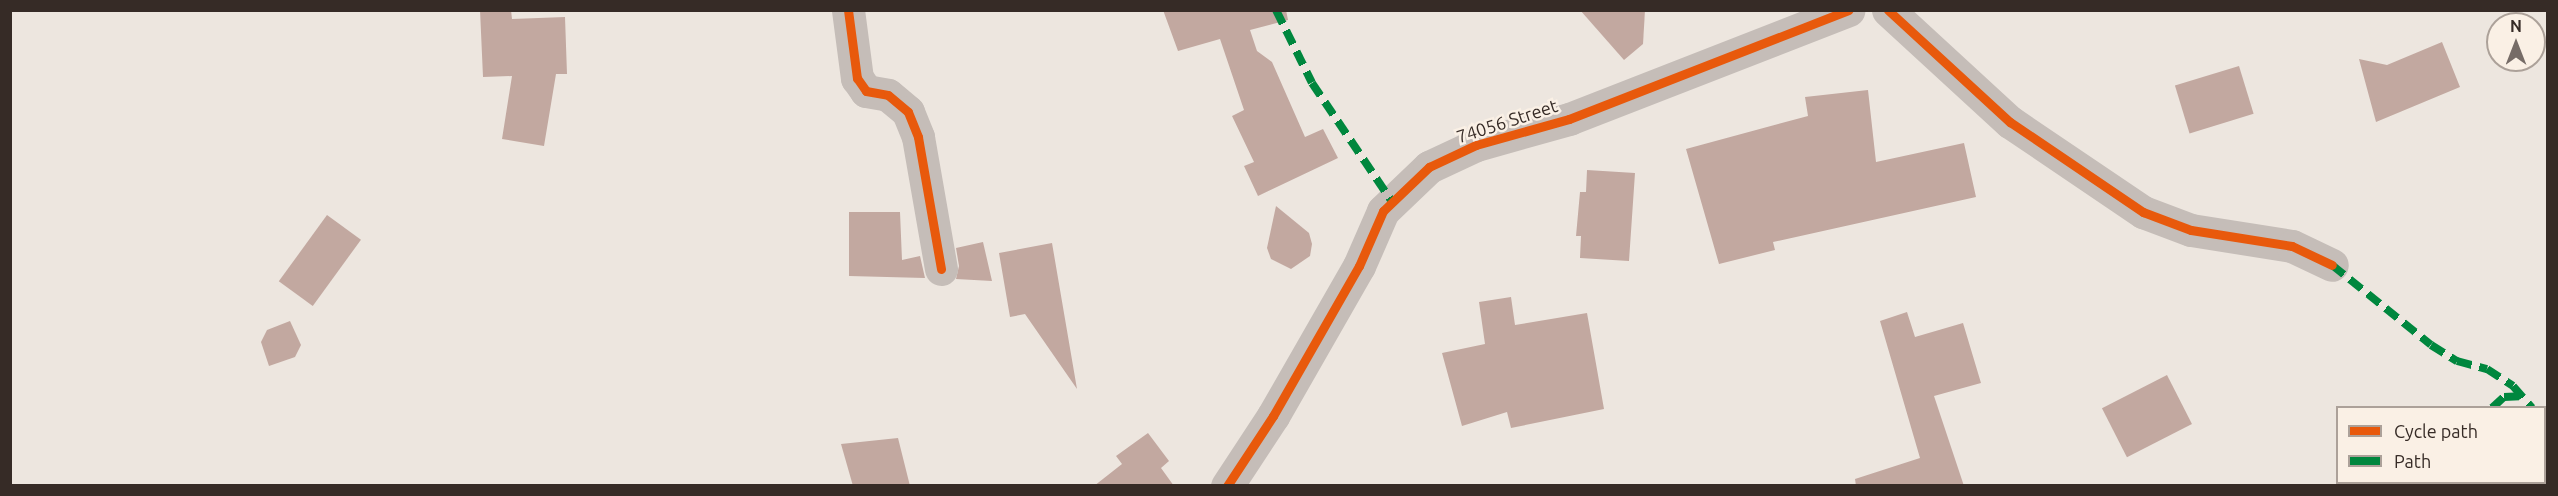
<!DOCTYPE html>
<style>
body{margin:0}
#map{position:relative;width:2558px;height:496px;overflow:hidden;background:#ede6df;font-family:Ubuntu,sans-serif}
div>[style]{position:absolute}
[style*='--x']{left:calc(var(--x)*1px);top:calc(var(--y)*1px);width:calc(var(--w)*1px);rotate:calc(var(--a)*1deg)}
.building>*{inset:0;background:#c2a8a0;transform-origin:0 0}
.minor>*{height:33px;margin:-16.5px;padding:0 16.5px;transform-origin:16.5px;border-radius:16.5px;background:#c5bdb8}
.quiet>*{height:8px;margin-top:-4px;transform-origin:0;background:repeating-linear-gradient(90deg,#00873e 0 15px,transparent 0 23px)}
.cycleway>*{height:9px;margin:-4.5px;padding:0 4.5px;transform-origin:4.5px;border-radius:4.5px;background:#e8590c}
span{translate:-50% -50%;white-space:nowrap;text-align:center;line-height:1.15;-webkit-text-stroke:5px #faf0e5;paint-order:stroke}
.street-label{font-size:18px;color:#362b26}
.frame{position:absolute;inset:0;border:12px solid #362b26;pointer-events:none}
.legend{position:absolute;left:2336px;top:406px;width:210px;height:78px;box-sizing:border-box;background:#faf0e5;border:2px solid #aca199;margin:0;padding:8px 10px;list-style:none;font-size:18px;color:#362b26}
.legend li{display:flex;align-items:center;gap:12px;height:30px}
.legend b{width:30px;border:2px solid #aca199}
.north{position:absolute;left:2486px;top:12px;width:60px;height:60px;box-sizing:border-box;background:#faf0e5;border:2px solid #aca199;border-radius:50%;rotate:0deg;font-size:16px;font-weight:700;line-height:24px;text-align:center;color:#362b26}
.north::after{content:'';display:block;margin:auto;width:21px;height:27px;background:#766c67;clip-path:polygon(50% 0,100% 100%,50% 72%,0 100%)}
</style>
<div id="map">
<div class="building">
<i style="clip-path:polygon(480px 10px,511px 10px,512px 19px,565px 17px,567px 74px,556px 74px,544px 146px,502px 139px,512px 76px,483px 77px)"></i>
<i style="clip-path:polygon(1163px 10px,1286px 10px,1288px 20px,1250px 30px,1257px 51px,1272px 62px,1305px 137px,1323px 129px,1338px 158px,1258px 196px,1244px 166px,1254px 162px,1232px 116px,1244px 110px,1220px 39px,1178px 51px)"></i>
<i style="clip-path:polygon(1580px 10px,1645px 10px,1643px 44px,1624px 60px)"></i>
<i style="clip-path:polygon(2442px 42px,2460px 87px,2376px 122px,2359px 59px,2387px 65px)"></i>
<i style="left:2239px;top:66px;width:50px;height:67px;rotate:73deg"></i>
<i style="clip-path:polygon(1868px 90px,1876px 162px,1964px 143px,1976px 197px,1773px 242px,1775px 250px,1719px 264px,1686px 149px,1808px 116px,1805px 97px)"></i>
<i style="clip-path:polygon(1587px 170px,1635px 173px,1629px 261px,1580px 258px,1581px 236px,1576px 236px,1580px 192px,1586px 192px)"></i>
<i style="clip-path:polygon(1276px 206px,1309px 233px,1312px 244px,1310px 256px,1291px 269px,1271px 259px,1267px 248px)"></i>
<i style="clip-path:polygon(849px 212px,900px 212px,902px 260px,920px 256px,925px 278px,849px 276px)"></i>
<i style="left:327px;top:215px;width:42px;height:82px;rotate:36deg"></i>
<i style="clip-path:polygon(983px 242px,992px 281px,956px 279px,959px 266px,956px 248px)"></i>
<i style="clip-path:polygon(1052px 243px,1077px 389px,1025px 314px,1010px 317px,999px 253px)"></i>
<i style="clip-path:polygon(1511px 297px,1515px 325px,1587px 313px,1604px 409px,1511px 428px,1507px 412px,1462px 426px,1442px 353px,1485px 344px,1479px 302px)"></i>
<i style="clip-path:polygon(1907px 312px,1915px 337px,1963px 323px,1981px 383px,1934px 396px,1964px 486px,1856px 486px,1855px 479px,1920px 458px,1880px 321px)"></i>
<i style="clip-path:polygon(290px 321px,301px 345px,295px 357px,269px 366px,261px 342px,267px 330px)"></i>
<i style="left:2167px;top:375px;width:55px;height:73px;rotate:63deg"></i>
<i style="clip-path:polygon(1148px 433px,1169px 461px,1161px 468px,1174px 486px,1094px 486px,1122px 464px,1116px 456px)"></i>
<i style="clip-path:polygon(898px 438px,910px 486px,853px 486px,841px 444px)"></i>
</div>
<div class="minor">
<i style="--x:848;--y:10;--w:69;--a:82.5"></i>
<i style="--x:857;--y:78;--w:16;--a:55"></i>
<i style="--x:866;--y:91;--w:22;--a:10"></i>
<i style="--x:888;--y:95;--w:26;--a:40"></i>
<i style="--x:908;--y:112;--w:27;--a:68"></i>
<i style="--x:918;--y:137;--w:134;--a:80.1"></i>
<i style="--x:1888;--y:10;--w:166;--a:42.6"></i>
<i style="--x:2010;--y:122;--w:161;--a:34.1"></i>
<i style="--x:2143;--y:212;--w:51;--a:20.6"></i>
<i style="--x:2191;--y:230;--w:102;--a:9"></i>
<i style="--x:2292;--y:246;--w:44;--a:25.4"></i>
<i style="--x:1227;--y:486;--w:84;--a:-56.7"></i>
<i style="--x:1273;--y:416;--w:173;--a:-60.2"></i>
<i style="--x:1359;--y:266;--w:60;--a:-66.4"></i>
<i style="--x:1383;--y:211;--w:64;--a:-43.7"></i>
<i style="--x:1429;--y:167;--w:52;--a:-25.1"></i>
<i style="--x:1476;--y:145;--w:97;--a:-15.6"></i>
<i style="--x:1569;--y:119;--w:300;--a:-21.3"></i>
</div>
<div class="quiet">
<i style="--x:1276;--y:10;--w:81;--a:63.7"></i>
<i style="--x:1312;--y:83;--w:141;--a:56"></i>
<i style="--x:2332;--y:265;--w:127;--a:38.9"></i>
<i style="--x:2431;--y:345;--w:31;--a:32"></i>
<i style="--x:2457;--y:361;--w:31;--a:15"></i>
<i style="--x:2487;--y:369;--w:31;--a:33"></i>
<i style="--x:2513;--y:386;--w:29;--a:49"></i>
<i style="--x:2492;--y:408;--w:16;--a:-43"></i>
<i style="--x:2504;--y:397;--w:21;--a:-3"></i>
<i style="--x:2544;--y:420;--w:5;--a:37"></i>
<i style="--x:2375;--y:486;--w:6;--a:-39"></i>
</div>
<div class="cycleway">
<i style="--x:848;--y:10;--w:69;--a:82.5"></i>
<i style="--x:857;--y:78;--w:16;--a:55"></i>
<i style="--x:866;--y:91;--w:22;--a:10"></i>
<i style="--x:888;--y:95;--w:26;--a:40"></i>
<i style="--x:908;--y:112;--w:27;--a:68"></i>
<i style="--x:918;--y:137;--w:134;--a:80.1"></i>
<i style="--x:1888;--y:10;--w:166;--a:42.6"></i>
<i style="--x:2010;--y:122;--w:161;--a:34.1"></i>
<i style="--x:2143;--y:212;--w:51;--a:20.6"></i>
<i style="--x:2191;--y:230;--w:102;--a:9"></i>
<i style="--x:2292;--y:246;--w:44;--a:25.4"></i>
<i style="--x:1227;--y:486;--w:84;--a:-56.7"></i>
<i style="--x:1273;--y:416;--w:173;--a:-60.2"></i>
<i style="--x:1359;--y:266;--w:60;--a:-66.4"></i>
<i style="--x:1383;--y:211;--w:64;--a:-43.7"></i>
<i style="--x:1429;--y:167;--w:52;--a:-25.1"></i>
<i style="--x:1476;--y:145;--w:97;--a:-15.6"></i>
<i style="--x:1569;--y:119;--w:300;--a:-21.3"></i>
</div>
<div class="street-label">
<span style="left:1507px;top:121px;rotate:-18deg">74056 Street</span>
</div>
<div class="frame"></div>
<ul class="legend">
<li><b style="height:8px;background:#e8590c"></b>Cycle path</li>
<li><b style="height:8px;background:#00873e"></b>Path</li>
</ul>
<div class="north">N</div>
</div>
